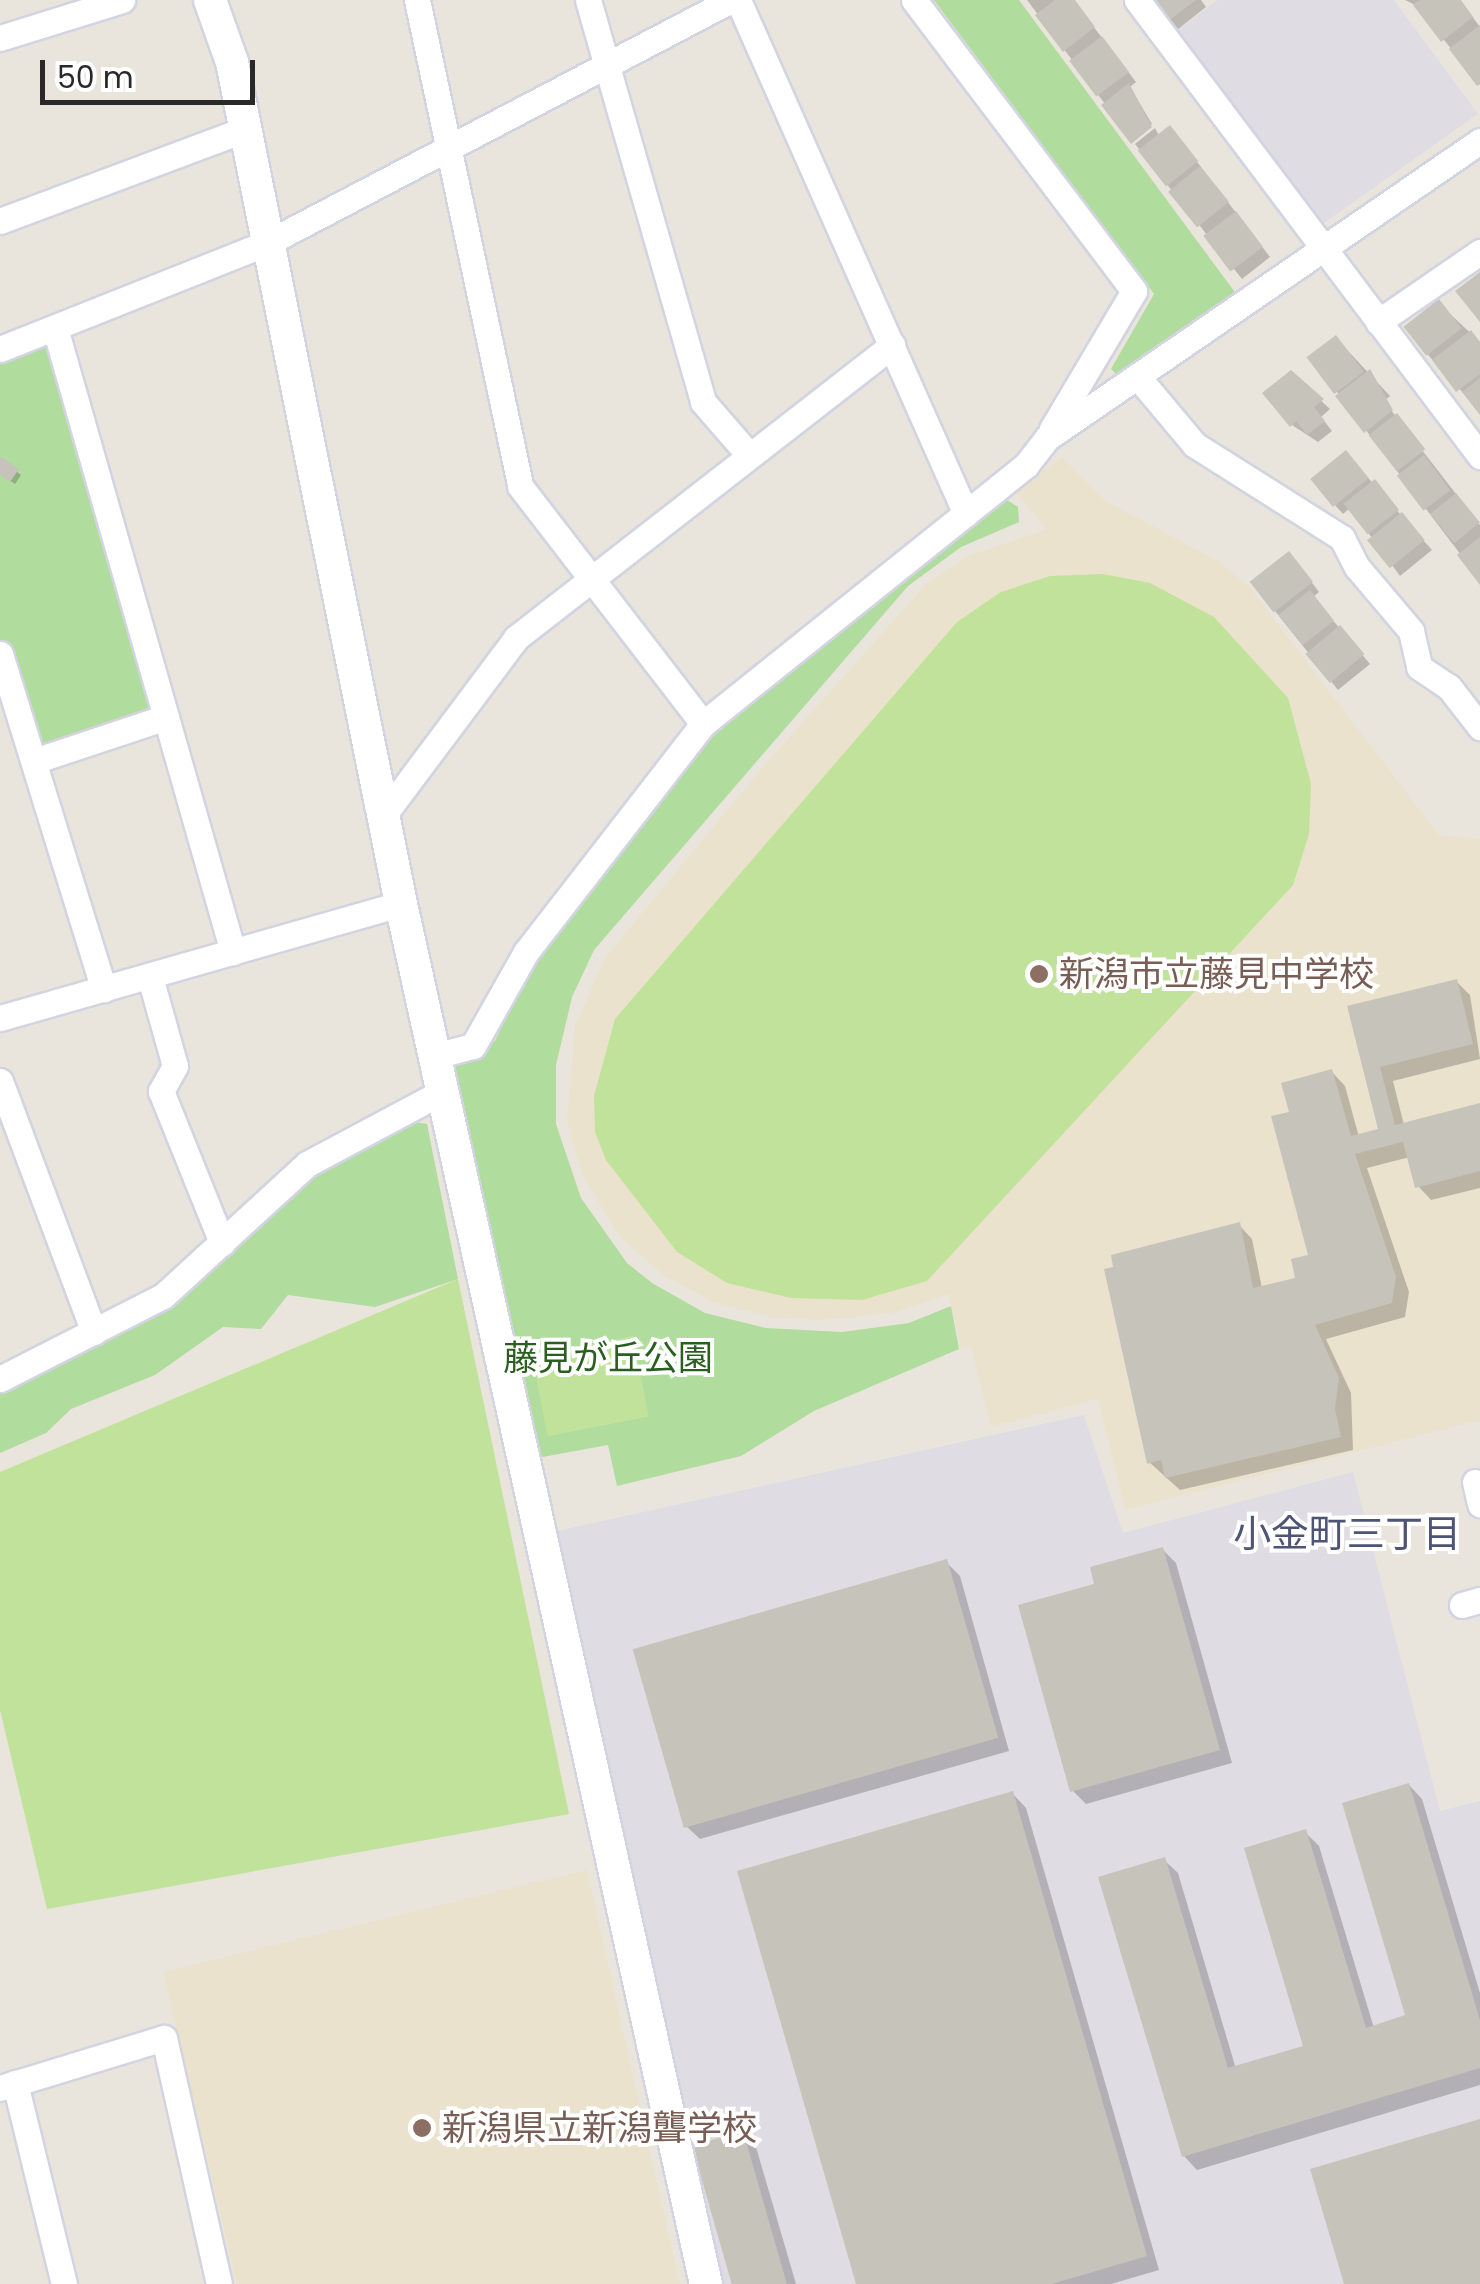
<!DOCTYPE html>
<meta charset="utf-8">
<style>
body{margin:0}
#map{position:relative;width:1480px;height:2284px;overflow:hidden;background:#eae5dc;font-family:Poppins,"Noto Sans JP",sans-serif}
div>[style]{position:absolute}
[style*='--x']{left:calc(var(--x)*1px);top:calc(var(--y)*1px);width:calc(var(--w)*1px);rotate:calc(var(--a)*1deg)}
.industrial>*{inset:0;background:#dfdce3}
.education>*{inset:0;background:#eae2cd}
.green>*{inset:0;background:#b0dc9e}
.pitch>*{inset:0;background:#c1e29a;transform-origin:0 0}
.shadow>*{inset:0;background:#0003}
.building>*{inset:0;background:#c6c3bb;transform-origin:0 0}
.roads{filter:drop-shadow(2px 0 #d2d4e1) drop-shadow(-2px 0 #d2d4e1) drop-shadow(0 2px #d2d4e1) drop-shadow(0 -2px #d2d4e1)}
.minor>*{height:25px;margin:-12.5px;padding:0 12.5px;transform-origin:12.5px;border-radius:12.5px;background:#fff}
.tertiary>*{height:32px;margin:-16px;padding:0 16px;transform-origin:16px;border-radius:16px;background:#fff}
.dots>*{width:28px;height:28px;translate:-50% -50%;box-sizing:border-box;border:5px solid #fff;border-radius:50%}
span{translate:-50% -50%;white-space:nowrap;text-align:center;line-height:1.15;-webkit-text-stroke:8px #fff;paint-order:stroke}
.education-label{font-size:35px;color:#785e54}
.left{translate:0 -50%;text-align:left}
.park-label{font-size:35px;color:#2b5f20}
.neighbourhood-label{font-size:38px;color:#4e5476}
.scale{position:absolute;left:40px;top:60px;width:215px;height:45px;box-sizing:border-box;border:5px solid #292929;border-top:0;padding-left:12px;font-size:30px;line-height:35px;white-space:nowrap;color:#292929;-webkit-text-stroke:8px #fff;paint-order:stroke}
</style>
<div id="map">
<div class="industrial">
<i style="clip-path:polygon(1218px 0,1394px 0,1478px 114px,1321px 225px,1175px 31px)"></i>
<i style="clip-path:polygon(1084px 1415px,1123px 1533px,1353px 1472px,1440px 1811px,1480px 1801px,1480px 2284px,724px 2284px,557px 1531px)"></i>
</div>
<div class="education">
<i style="clip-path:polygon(1062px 457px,1104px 500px,1218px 561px,1249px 586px,1439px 835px,1480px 839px,1480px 1420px,1125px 1510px,1098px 1399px,991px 1426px,971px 1346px,961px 1349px,949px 1294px,897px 1312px,820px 1320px,773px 1317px,713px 1302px,663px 1275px,619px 1236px,583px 1176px,567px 1121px,575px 1026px,605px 958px,761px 769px,927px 583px,968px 556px,1047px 529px,1014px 491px)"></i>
<i style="clip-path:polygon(587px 1870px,680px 2284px,237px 2284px,163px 1972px)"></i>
</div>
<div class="green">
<i style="clip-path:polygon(934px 0,1019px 0,1237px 295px,1121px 379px,1111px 369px,1154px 294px)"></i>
<i style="clip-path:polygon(55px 328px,166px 717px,34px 761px,0 654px,0 349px)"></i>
<i style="clip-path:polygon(1002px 497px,1018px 507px,1019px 522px,961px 547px,908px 586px,594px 950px,572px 997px,556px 1065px,556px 1124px,581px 1198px,627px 1263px,652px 1283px,705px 1313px,766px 1328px,842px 1332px,909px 1323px,951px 1306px,959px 1349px,814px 1411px,741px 1456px,617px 1486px,608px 1445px,537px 1458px,452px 1088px,457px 1061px,495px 1041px,533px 959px,688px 757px)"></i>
<i style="clip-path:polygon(393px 1118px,427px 1124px,458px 1279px,375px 1307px,288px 1295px,261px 1329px,223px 1327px,155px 1375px,71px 1409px,46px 1433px,0 1453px,0 1379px,163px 1296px,307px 1164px)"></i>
</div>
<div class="pitch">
<i style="clip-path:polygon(1103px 574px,1150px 583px,1214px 617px,1288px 698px,1311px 784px,1309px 834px,1293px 885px,927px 1281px,862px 1300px,791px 1298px,727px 1283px,677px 1252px,606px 1160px,595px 1132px,594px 1096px,615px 1019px,957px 622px,1001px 592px,1050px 576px)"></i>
<i style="clip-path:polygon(458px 1279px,569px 1814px,47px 1909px,0 1710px,0 1472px)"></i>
<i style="left:633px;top:1336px;width:82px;height:103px;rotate:79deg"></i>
</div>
<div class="shadow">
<i style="clip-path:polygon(1027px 0,1073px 0,1136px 82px,1130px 87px,1152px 124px,1132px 140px)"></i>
<i style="clip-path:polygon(1153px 0,1201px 0,1206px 7px,1178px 29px)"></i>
<i style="clip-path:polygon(1405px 0,1460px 0,1480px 27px,1480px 85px,1417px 6px)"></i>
<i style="clip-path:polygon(1155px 128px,1159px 136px,1178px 137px,1270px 257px,1242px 279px,1135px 144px)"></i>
<i style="clip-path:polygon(1447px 311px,1480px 342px,1480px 411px,1428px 355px)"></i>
<i style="clip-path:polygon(1336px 338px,1390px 396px,1384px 401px,1480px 525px,1480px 580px,1337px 392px)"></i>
<i style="clip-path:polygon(1291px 373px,1330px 409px,1321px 417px,1332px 431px,1318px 442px,1292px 425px)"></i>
<i style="clip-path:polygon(0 459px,21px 475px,15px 484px,0 474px)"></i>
<i style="clip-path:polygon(1354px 462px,1432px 550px,1400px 576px,1350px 508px,1343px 514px,1335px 505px)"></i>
<i style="clip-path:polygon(1297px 563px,1319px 592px,1313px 597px,1370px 664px,1338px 690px,1275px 611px)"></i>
<i style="clip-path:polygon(1456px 981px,1470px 995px,1480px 1059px,1393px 1081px,1404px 1125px,1480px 1106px,1480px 1188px,1431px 1200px,1418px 1186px,1410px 1157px,1367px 1168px,1409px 1292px,1405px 1317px,1326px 1339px,1351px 1393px,1353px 1450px,1180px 1490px,1149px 1462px,1239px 1225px,1252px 1239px,1262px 1288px,1298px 1279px,1312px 1257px,1292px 1114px,1332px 1072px,1345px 1086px,1359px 1137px,1381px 1131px,1350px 1008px)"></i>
<i style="clip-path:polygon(1163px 1550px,1176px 1563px,1232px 1763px,1086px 1804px,1072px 1790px,1098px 1586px)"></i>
<i style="clip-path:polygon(946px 1562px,960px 1576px,1009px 1751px,700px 1839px,686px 1826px)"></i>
<i style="clip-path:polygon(1409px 1785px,1422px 1799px,1480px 1993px,1480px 2085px,1197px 2170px,1184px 2156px,1164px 1860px,1178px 1873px,1236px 2069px,1306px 2047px,1305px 1832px,1319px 1846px,1374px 2028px,1408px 2017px)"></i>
<i style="clip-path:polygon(1013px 1794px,1026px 1808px,1159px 2270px,1111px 2284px,859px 2284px)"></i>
<i style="clip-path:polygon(742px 2134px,756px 2147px,796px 2284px,735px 2284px)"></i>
</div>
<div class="building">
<i style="clip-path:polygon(1055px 0,1075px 0,1095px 27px,1063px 52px,1035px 15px)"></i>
<i style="clip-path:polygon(1150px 0,1196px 0,1167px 22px)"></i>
<i style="clip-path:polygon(1420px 0,1461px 0,1473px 17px,1441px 42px,1413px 5px)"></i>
<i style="clip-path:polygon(1480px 25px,1480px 84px,1477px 86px,1449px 49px)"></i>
<i style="left:1102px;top:36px;width:45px;height:41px;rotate:53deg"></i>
<i style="clip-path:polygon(1129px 83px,1152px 127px,1131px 144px,1101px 105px)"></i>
<i style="left:1170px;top:125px;width:46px;height:41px;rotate:52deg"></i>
<i style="left:1200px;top:166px;width:46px;height:41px;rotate:51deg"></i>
<i style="left:1236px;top:211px;width:45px;height:41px;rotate:53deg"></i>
<i style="clip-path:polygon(1480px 272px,1480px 322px,1455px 291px)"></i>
<i style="left:1439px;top:299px;width:37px;height:45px;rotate:52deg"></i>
<i style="clip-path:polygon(1471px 330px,1480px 342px,1480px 374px,1456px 392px,1432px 360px)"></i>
<i style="left:1336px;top:335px;width:46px;height:37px;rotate:53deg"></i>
<i style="clip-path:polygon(1370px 369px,1393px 410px,1364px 433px,1335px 396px)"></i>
<i style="clip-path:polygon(1291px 370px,1324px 399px,1314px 407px,1325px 421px,1307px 435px,1296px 421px,1290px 427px,1262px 393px)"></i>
<i style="clip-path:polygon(1480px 378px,1480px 415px,1462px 392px)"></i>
<i style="left:1397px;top:413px;width:46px;height:36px;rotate:52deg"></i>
<i style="left:1346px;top:450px;width:36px;height:46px;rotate:51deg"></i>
<i style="left:1424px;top:455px;width:44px;height:34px;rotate:53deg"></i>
<i style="clip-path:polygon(0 456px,19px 469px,10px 482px,0 475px)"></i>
<i style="left:1375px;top:479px;width:39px;height:40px;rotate:52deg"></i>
<i style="left:1456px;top:493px;width:38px;height:33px;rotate:51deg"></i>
<i style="left:1402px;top:512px;width:36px;height:45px;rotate:51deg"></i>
<i style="clip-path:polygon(1480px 537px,1480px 585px,1457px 555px)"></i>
<i style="left:1289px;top:551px;width:39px;height:50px;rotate:52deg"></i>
<i style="left:1310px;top:590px;width:39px;height:40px;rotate:52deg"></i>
<i style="left:1340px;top:625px;width:38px;height:45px;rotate:50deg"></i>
<i style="clip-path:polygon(1457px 979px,1473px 1044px,1380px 1067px,1395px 1125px,1480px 1103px,1480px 1171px,1415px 1188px,1403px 1142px,1355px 1154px,1396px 1277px,1392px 1303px,1315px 1325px,1339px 1378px,1335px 1409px,1341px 1437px,1165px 1478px,1161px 1460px,1147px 1464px,1104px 1269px,1113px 1267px,1111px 1255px,1240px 1222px,1253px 1288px,1295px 1278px,1291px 1259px,1308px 1255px,1271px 1116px,1289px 1112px,1281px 1083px,1332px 1069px,1351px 1136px,1378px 1129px,1347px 1006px)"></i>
<i style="clip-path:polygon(1163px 1547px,1220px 1750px,1070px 1792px,1018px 1605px,1094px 1584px,1090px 1567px)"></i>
<i style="left:947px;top:1559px;width:186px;height:327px;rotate:74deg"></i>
<i style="clip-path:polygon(1409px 1783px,1480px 2020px,1480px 2068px,1182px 2157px,1098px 1877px,1165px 1857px,1228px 2068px,1303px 2046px,1244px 1848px,1306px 1829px,1366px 2028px,1405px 2015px,1342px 1803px)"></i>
<i style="clip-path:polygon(1013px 1791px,1147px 2256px,1052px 2284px,856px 2284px,737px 1871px)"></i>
<i style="clip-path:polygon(1480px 2119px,1480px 2284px,1344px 2284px,1310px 2169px)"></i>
<i style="left:743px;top:2131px;width:159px;height:53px;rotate:74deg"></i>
</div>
<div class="roads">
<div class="minor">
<i style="--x:417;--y:0;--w:497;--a:78"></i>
<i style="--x:520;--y:486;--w:300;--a:52.4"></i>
<i style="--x:588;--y:0;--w:418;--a:74"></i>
<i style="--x:703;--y:402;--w:70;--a:49"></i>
<i style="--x:738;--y:0;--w:562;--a:66.08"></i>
<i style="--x:914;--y:0;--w:365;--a:52.9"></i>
<i style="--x:1134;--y:291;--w:161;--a:120.7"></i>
<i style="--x:1137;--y:0;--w:571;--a:53.05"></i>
<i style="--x:0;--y:38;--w:128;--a:-17.3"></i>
<i style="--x:0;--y:221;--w:260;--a:-20.5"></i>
<i style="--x:1378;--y:322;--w:124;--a:-34.5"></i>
<i style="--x:55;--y:328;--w:649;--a:74.08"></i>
<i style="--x:0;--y:349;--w:289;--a:-21.7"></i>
<i style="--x:269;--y:242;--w:522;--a:-27.65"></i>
<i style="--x:1137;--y:376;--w:90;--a:50"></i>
<i style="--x:1195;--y:445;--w:174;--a:32.3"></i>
<i style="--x:1342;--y:538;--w:33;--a:63"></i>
<i style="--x:1357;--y:567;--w:84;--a:49.8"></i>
<i style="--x:1411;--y:631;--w:37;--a:77"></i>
<i style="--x:1419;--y:667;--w:36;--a:34"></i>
<i style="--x:1449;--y:687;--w:51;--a:52.2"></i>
<i style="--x:0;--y:654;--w:351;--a:72.8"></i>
<i style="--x:34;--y:761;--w:139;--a:-18.4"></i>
<i style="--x:383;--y:816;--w:222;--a:-53.2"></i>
<i style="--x:516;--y:638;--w:477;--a:-37.9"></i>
<i style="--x:150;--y:977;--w:92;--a:74.3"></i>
<i style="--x:175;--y:1066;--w:29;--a:119"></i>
<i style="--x:161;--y:1091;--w:164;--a:68.1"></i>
<i style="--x:0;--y:1018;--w:417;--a:-15.9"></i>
<i style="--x:435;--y:1056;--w:39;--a:-15"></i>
<i style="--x:473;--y:1046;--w:108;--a:-60.6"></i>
<i style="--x:526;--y:952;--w:289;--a:-52.2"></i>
<i style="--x:703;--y:724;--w:414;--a:-38.7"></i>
<i style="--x:1026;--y:465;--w:34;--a:-52"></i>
<i style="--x:1047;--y:438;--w:525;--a:-34.45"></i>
<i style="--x:0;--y:1081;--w:268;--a:69.5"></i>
<i style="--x:0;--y:1379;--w:183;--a:-27"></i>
<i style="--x:163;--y:1296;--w:195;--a:-42.5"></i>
<i style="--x:307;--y:1164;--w:153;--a:-28.1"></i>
<i style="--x:1475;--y:1482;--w:23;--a:77"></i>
<i style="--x:1462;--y:1605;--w:19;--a:-16"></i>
<i style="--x:15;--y:2083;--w:207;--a:76.3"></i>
<i style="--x:0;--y:2088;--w:171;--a:-17"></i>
<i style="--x:164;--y:2038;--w:252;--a:77.4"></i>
</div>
<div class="tertiary">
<i style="--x:210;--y:0;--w:66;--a:70.5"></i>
<i style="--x:232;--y:62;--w:859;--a:78.65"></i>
<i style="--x:401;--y:904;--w:1413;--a:77.54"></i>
</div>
</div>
<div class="dots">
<i style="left:1039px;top:974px;background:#8d6e63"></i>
<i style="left:422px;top:2128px;background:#8d6e63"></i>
</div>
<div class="education-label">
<span class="left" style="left:1059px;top:974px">新潟市立藤見中学校</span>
<span class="left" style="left:442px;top:2128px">新潟県立新潟聾学校</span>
</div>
<div class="park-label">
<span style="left:608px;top:1358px">藤見が丘公園</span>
</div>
<div class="neighbourhood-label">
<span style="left:1347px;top:1534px">小金町三丁目</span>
</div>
<div class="scale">50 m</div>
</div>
